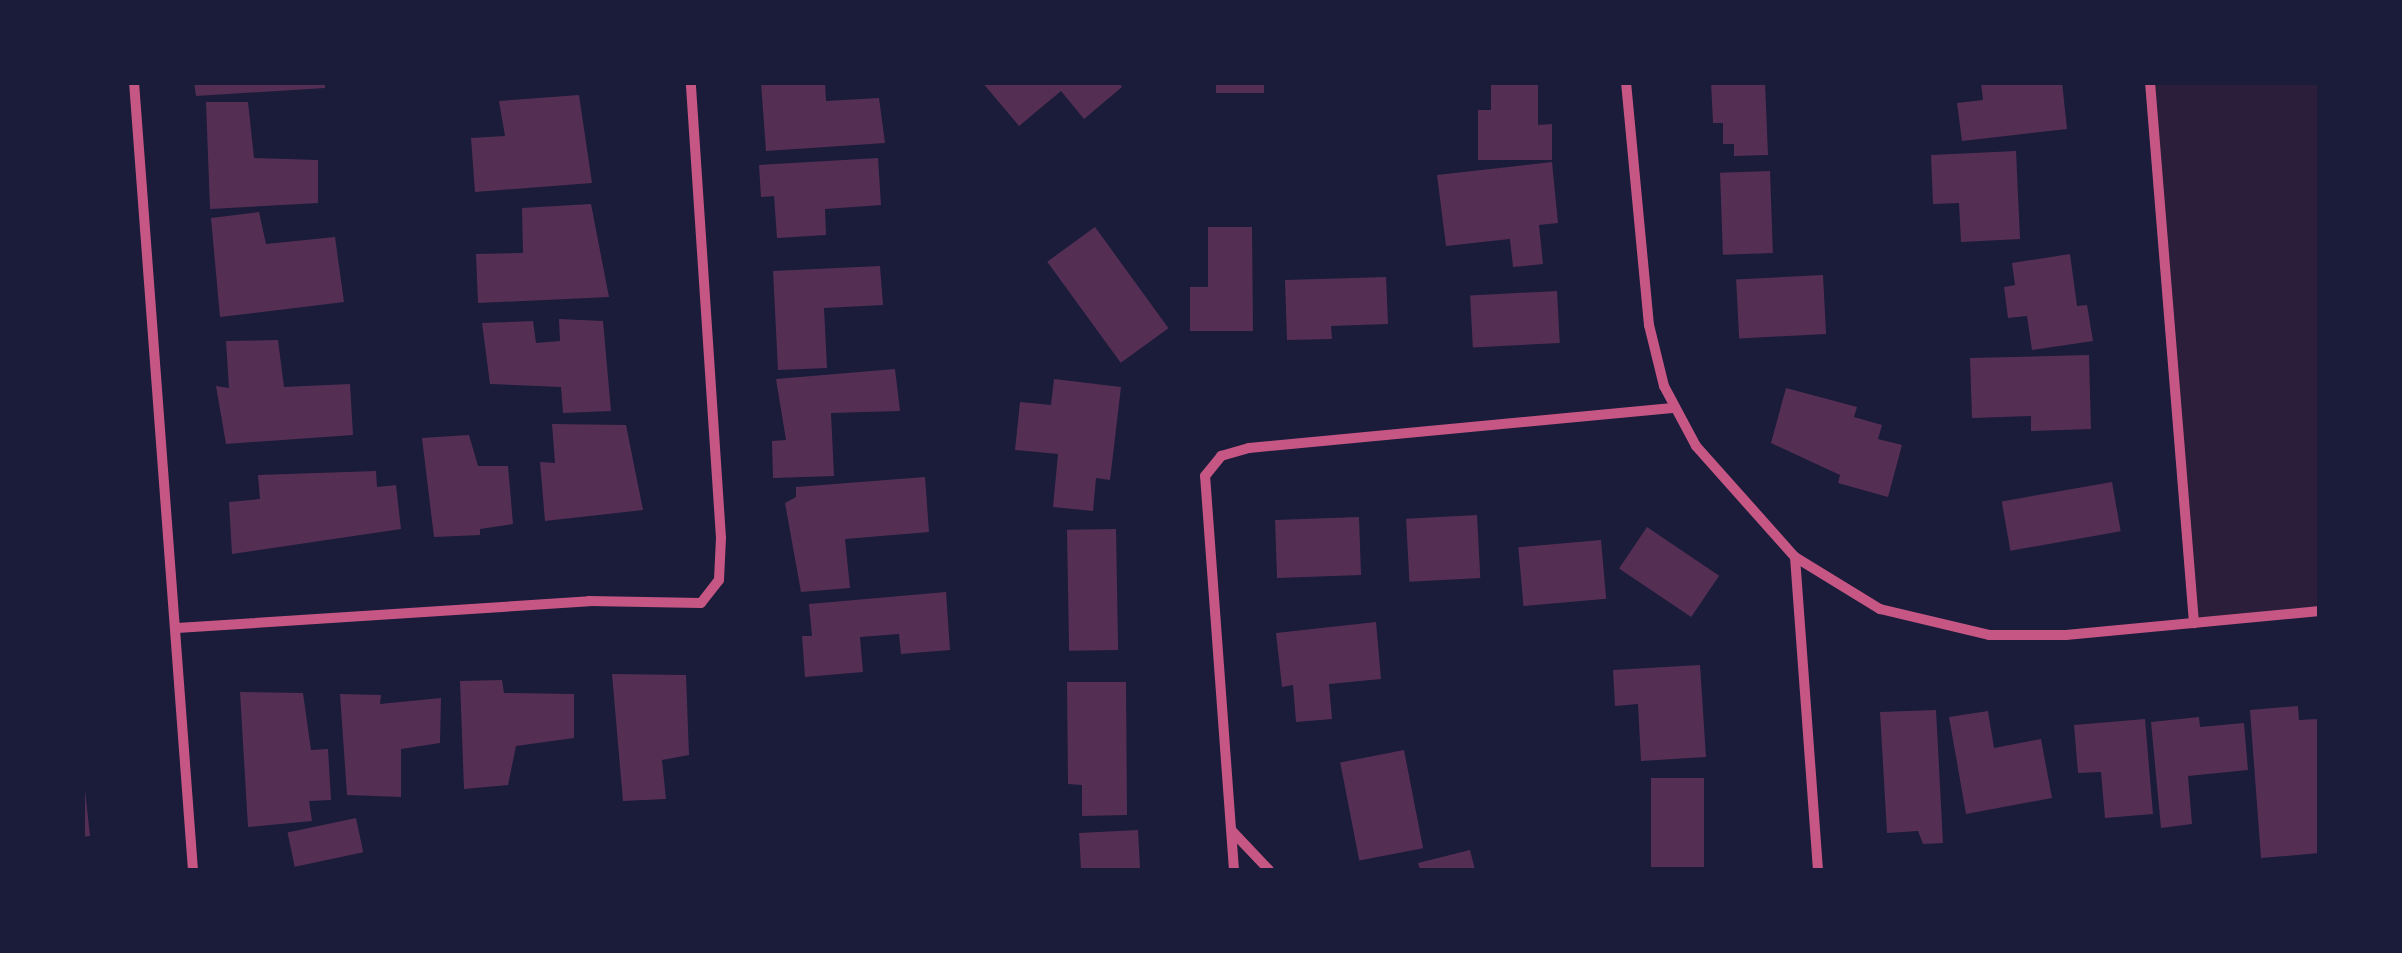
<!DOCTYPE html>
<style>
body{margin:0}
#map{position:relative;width:2402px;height:953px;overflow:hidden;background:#1b1b3a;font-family:Montserrat,sans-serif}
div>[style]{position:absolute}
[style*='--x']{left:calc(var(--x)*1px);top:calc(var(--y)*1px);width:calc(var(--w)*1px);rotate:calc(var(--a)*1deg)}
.green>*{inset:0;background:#2a1e3b}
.building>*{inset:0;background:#542f53;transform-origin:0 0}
.minor>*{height:10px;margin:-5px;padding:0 5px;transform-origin:5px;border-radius:5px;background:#c65784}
span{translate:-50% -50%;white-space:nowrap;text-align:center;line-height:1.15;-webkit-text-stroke:9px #1b1b3a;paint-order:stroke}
.frame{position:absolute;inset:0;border:85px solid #1b1b3a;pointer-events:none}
</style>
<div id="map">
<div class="green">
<i style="clip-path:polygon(2150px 83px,2319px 83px,2319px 611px,2194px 623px)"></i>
</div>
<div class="building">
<i style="clip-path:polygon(194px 82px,325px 82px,325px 88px,196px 96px)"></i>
<i style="clip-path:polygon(825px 82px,826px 101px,879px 98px,885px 143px,766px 151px,761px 83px)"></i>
<i style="clip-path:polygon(982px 82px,1119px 82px,1122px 87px,1084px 119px,1061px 91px,1019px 126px)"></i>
<i style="left:1216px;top:82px;width:48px;height:11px"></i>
<i style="clip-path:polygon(1491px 82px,1538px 82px,1538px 125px,1552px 124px,1552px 160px,1478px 160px,1478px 110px,1491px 110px)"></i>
<i style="clip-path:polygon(1711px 82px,1765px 82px,1768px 155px,1734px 156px,1734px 144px,1723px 144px,1723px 123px,1713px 123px)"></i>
<i style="clip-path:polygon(1981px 82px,2062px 82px,2067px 129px,1962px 141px,1957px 103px,1983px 100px)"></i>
<i style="clip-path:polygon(579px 95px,592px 183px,475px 192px,471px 138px,505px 136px,499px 101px)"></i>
<i style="clip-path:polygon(206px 102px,248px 102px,254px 158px,318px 160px,318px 203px,210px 209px)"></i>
<i style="clip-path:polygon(2016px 151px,2020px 239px,1961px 242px,1959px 203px,1933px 204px,1931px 155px)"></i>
<i style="clip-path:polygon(878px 158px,881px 205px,825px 209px,826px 235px,777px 238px,774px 196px,761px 197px,759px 165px)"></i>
<i style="clip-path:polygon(1552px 162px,1558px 223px,1539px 225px,1543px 264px,1513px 267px,1510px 239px,1446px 246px,1437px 175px)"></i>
<i style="left:1770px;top:171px;width:82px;height:50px;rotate:88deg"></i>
<i style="clip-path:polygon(591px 204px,609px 297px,478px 303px,476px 254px,523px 253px,522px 208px)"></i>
<i style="clip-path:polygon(259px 212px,266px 244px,335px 237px,344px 302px,220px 317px,211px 218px)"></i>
<i style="left:1095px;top:227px;width:125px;height:59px;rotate:54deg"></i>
<i style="clip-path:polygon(1208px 227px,1252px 227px,1253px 331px,1190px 331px,1190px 287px,1208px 287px)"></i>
<i style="clip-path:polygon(2070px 254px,2077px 306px,2087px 305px,2093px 341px,2032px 350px,2027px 316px,2008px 318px,2004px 287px,2015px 285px,2012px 263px)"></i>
<i style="clip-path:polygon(880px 266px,883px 305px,824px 308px,827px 368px,778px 370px,773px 271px)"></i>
<i style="left:1823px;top:275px;width:59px;height:87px;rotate:87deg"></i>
<i style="clip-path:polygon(1386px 277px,1388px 324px,1331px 326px,1332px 339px,1287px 340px,1285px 280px)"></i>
<i style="left:1557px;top:291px;width:52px;height:87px;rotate:87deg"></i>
<i style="clip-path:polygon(559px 319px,603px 321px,611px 411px,563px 413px,561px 387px,490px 384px,482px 323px,533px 321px,536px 343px,560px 341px)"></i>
<i style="clip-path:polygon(278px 340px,284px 387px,350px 384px,353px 435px,226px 444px,216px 386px,229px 388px,226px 341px)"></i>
<i style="clip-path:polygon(2089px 355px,2091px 429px,2031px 431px,2031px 416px,1972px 418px,1970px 358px)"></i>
<i style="clip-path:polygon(895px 369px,900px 411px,831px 413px,834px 476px,773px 478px,772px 441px,786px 440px,776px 379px)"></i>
<i style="clip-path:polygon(1054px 379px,1121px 387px,1110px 480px,1096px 478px,1093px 511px,1053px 507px,1058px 454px,1015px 450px,1020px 402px,1051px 405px)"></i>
<i style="clip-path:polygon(1786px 388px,1857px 407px,1854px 417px,1882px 425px,1878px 439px,1902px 445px,1888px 497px,1838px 483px,1840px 475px,1771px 443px)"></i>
<i style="clip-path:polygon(552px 424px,626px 425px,643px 510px,545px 521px,540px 462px,555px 463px)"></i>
<i style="clip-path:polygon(469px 435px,478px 466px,508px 466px,513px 524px,480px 529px,480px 535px,434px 537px,422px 438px)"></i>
<i style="clip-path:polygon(376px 471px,377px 487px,396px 485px,401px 529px,232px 554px,229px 502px,260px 499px,258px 475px)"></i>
<i style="clip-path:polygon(925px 477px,929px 532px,845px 539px,850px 588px,801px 592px,785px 503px,796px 497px,796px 487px)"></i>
<i style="left:2112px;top:482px;width:50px;height:112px;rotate:80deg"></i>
<i style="left:1477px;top:515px;width:63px;height:71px;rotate:87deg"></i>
<i style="left:1359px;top:517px;width:58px;height:84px;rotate:88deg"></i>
<i style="left:1647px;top:527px;width:87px;height:50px;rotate:34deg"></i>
<i style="left:1116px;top:529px;width:121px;height:49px;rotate:89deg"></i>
<i style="left:1601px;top:540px;width:59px;height:83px;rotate:85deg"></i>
<i style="clip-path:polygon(946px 592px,950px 650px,901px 654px,899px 634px,860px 637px,863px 672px,805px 677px,802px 636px,812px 636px,809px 604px)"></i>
<i style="clip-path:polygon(1376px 622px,1381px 679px,1329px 684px,1332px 719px,1296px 722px,1293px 685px,1282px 687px,1276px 633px)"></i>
<i style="clip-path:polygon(1700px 665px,1706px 757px,1641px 761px,1638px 704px,1615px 706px,1613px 670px)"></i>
<i style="clip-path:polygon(612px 674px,686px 675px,689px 755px,662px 760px,666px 799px,623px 801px)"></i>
<i style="clip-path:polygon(502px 680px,504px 693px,574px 694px,574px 738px,516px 746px,508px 785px,464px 789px,460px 681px)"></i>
<i style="clip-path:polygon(1067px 682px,1126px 682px,1127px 815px,1082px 816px,1082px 785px,1068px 784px)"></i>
<i style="clip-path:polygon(240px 692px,303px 693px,311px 750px,328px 749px,331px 800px,309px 801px,312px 821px,248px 827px)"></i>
<i style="clip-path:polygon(340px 694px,381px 695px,380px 704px,441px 698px,440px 743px,401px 749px,401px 797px,347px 795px)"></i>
<i style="clip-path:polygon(2298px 706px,2299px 720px,2319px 719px,2320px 853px,2261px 858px,2250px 710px)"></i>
<i style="clip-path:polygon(1936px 710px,1943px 843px,1923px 844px,1918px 831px,1887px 833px,1880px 712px)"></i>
<i style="clip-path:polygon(1988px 711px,1994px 748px,2041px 739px,2052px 798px,1966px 814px,1949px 717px)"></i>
<i style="clip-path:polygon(2199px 717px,2200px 727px,2244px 723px,2248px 770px,2188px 776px,2192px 824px,2161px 828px,2151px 722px)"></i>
<i style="clip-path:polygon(2145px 719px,2153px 814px,2105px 818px,2101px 772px,2078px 773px,2074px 725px)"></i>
<i style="left:1404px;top:750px;width:100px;height:65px;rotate:79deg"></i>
<i style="left:1651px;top:778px;width:53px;height:89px"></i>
<i style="clip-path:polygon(82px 790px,85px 790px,90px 836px,82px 837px)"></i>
<i style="left:356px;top:818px;width:35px;height:70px;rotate:78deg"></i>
<i style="left:1138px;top:830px;width:40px;height:59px;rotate:87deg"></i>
<i style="clip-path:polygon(1470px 850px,1475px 870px,1420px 870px,1418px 863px)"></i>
</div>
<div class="minor">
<i style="--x:134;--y:82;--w:790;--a:85.72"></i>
<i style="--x:1626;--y:82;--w:244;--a:84.6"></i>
<i style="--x:1649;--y:325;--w:63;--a:76.2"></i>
<i style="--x:1664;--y:386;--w:68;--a:61.9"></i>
<i style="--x:1696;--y:446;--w:149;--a:48.3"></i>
<i style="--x:1795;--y:557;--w:100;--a:31.5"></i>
<i style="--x:1880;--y:609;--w:112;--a:13.4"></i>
<i style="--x:1989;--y:635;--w:77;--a:0"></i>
<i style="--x:2066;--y:635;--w:255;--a:-5.4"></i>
<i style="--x:2150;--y:82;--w:543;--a:85.35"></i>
<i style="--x:1795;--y:557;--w:314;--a:85.8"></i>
<i style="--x:177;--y:628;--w:413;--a:-3.7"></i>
<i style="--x:589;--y:601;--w:112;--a:1"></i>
<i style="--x:701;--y:603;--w:29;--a:-52"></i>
<i style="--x:719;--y:580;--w:42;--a:-87.3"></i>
<i style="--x:721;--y:538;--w:457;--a:-93.8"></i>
<i style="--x:1232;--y:831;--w:54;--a:46.5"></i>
<i style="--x:1234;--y:870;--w:395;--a:-94.2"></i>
<i style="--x:1205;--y:476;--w:26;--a:-51"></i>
<i style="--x:1221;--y:456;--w:29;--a:-16"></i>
<i style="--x:1249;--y:448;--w:428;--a:-5.4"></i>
</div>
<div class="frame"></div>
</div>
